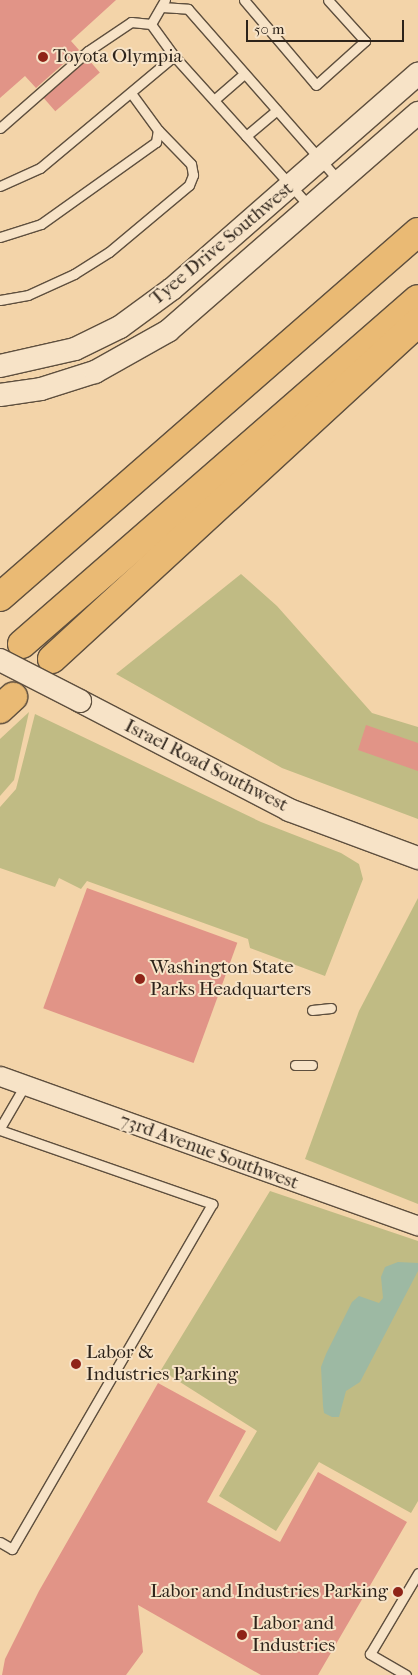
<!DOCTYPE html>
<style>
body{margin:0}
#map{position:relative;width:418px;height:1675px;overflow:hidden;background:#f3d4a9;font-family:"IM FELL French Canon",serif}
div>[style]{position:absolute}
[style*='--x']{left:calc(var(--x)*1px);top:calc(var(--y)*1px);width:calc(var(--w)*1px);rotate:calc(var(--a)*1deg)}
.green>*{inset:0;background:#c0bb84}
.water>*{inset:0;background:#9db9a3}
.building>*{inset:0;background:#e19487;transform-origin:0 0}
.roads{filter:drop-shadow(1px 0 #5e4f3e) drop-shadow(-1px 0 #5e4f3e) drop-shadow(0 1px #5e4f3e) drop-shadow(0 -1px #5e4f3e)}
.service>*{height:9px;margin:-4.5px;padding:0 4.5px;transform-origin:4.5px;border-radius:4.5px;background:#f7e3c7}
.minor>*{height:19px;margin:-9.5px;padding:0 9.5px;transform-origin:9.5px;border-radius:9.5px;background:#f7e3c7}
.tertiary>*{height:22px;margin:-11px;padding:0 11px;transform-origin:11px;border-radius:11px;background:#f7e3c7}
.motorway>*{height:28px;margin:-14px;padding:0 14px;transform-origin:14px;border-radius:14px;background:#eaba74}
.bridges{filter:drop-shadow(1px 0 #5e4f3e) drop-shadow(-1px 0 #5e4f3e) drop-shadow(0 1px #5e4f3e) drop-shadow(0 -1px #5e4f3e)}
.tertiary-bridge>*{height:22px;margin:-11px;padding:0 11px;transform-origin:11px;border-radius:11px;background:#f7e3c7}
.dots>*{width:14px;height:14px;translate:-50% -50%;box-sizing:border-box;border:2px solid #f7e3c7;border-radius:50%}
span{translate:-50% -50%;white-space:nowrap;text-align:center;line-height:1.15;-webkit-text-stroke:4px #f7e3c7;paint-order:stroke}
.poi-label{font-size:19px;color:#2d231a}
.left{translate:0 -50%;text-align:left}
.right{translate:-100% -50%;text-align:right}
.street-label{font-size:19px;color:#2d231a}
.scale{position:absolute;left:246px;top:20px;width:158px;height:22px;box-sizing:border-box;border:2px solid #2d231a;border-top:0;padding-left:6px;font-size:15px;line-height:18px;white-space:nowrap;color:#2d231a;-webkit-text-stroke:4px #f7e3c7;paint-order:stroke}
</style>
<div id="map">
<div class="green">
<i style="clip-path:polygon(241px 574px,277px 606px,372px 713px,418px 727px,418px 819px,282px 768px,116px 674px)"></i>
<i style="clip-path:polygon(29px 712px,14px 780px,0 796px,0 739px)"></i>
<i style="clip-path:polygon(35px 714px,261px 822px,341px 853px,359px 864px,363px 879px,325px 976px,250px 948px,248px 939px,87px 881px,81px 889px,59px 878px,55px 887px,0 868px,0 807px,16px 789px)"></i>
<i style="clip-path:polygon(418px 898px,418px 1204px,305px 1159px,359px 1011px)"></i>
<i style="clip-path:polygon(270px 1191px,418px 1241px,418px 1501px,411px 1513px,319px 1462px,276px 1531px,219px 1496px,257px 1431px,161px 1370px)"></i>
</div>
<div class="water">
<i style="clip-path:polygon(398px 1262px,418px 1263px,418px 1271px,360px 1382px,346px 1391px,339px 1417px,332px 1417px,324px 1413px,323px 1406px,321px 1367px,326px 1354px,352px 1302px,359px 1296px,379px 1303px,383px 1298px,381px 1277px,385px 1267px)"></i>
</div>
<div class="building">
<i style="clip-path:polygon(0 0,116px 0,71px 41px,79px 50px,36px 88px,25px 76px,0 98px)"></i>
<i style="left:88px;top:59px;width:18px;height:59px;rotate:49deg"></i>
<i style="clip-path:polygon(366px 725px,418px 743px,418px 771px,358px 750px)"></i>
<i style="left:87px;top:888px;width:160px;height:128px;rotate:20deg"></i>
<i style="clip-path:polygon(158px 1383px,246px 1431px,207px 1502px,280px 1542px,318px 1472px,407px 1522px,318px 1675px,261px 1675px,138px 1605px,143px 1652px,126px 1675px,2px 1675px,5px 1659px,39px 1591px)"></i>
</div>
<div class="roads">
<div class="service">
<i style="--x:244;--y:0;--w:111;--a:49.7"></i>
<i style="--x:316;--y:85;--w:66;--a:-41.9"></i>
<i style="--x:365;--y:41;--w:55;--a:-132.1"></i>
<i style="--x:162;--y:7;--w:26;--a:4"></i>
<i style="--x:188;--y:9;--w:229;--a:48.7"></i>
<i style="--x:174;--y:56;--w:203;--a:48"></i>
<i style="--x:214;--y:100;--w:40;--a:-41"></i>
<i style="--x:0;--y:128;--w:117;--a:-41.2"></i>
<i style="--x:88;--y:51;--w:52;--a:-34"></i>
<i style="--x:131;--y:22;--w:20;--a:6"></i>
<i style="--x:246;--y:136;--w:40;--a:-40"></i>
<i style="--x:0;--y:186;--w:44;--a:-24.2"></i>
<i style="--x:40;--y:168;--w:175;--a:-39.9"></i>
<i style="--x:174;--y:56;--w:39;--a:-126"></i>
<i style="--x:151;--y:24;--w:28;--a:-60"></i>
<i style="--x:0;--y:237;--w:43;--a:-17.6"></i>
<i style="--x:41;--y:224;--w:141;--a:-35.5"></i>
<i style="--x:156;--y:142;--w:12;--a:-81"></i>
<i style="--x:158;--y:130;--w:46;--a:-126.1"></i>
<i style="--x:0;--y:300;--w:28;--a:-10"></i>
<i style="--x:28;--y:295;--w:51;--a:-24.5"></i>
<i style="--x:74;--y:274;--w:41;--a:-32.2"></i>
<i style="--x:109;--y:252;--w:104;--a:-39.9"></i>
<i style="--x:189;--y:185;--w:11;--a:-68"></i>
<i style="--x:193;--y:175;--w:11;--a:-100"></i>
<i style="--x:191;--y:164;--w:47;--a:-134.1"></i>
<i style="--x:312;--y:1010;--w:19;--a:-6"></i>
<i style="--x:295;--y:1065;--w:17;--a:0"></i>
<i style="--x:0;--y:1128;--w:50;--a:-59.8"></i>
<i style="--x:0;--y:1130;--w:225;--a:19.2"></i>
<i style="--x:212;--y:1204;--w:399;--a:120.1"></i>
<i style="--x:12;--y:1549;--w:14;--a:-150"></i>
<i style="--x:406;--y:1675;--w:42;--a:-149.7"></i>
<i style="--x:370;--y:1654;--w:94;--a:-59.3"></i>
</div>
<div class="minor">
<i style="--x:0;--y:1076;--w:444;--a:19.7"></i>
</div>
<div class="tertiary">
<i style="--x:0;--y:366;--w:77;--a:-12.8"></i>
<i style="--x:75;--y:349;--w:50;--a:-26.1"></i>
<i style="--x:120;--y:327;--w:64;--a:-36.2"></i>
<i style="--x:172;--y:289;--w:327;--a:-41.2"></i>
<i style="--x:0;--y:395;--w:41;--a:-8.3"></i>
<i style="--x:41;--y:389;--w:57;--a:-17.5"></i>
<i style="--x:95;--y:372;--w:84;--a:-29.3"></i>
<i style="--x:168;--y:331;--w:332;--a:-41.1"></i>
<i style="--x:80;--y:701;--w:236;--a:27.5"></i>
<i style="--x:289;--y:810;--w:138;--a:20.4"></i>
</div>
<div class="motorway">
<i style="--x:0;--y:597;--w:555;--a:-41.13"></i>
<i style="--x:22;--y:644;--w:525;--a:-41.06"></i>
<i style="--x:52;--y:659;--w:497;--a:-42.6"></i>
<i style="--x:0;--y:709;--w:18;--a:-43"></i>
</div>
</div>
<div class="bridges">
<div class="tertiary-bridge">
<i style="--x:0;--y:660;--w:90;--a:27.1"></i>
</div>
</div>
<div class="dots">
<i style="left:43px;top:57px;background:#8f2418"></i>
<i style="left:140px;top:979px;background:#8f2418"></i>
<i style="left:76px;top:1364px;background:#8f2418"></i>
<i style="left:398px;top:1592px;background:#8f2418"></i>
<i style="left:242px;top:1635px;background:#8f2418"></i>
</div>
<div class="poi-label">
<span class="left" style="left:53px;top:57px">Toyota Olympia</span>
<span class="left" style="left:150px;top:979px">Washington State<br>Parks Headquarters</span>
<span class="left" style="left:86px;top:1364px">Labor &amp;<br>Industries Parking</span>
<span class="right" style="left:388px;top:1592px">Labor and Industries Parking</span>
<span class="left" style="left:252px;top:1635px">Labor and<br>Industries</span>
</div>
<div class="street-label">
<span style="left:222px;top:244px;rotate:-40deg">Tyee Drive Southwest</span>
<span style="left:206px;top:766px;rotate:27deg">Israel Road Southwest</span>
<span style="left:209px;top:1152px;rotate:20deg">73rd Avenue Southwest</span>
</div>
<div class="scale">50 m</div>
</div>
